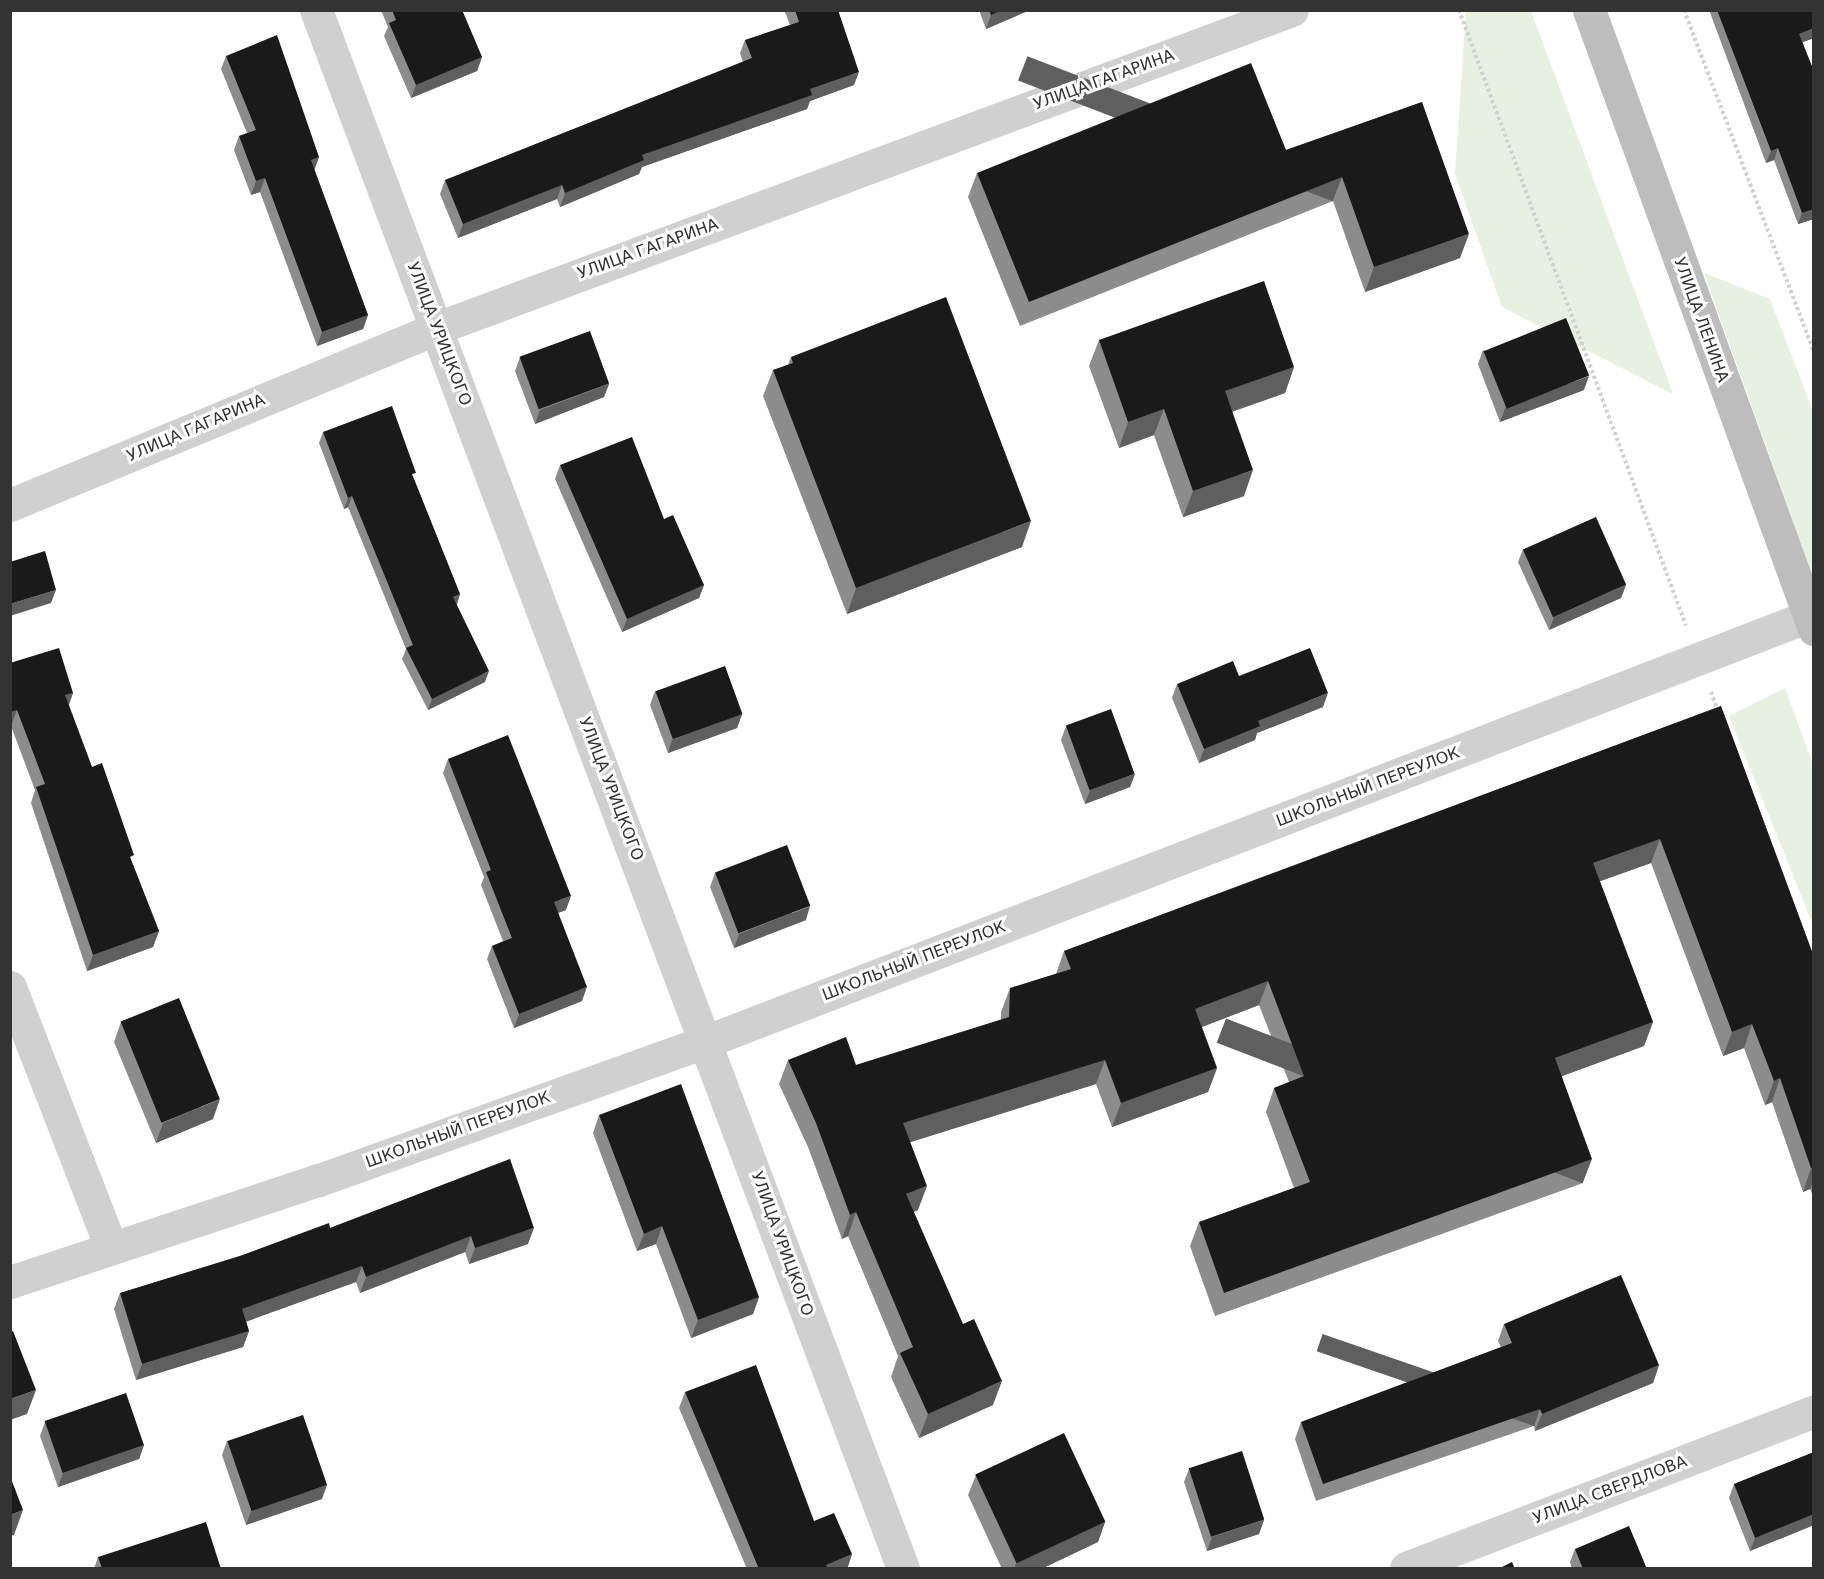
<!DOCTYPE html>
<meta charset="utf-8">
<style>
body{margin:0}
#map{position:relative;width:1824px;height:1579px;overflow:hidden;background:#fff;font-family:"DejaVu Sans",sans-serif}
div>[style]{position:absolute}
[style*='--x']{left:calc(var(--x)*1px);top:calc(var(--y)*1px);width:calc(var(--w)*1px);rotate:calc(var(--a)*1deg)}
.green>*{inset:0;background:#e7f0e1}
.path>*{height:4px;margin-top:-2px;transform-origin:0;background:repeating-linear-gradient(90deg,#d0d0d0 0 3px,transparent 0 6px)}
.street>*{height:33px;margin:-16.5px;padding:0 16.5px;transform-origin:16.5px;border-radius:16.5px;background:#d0d0d0}
.secondary>*{height:33px;margin:-16.5px;padding:0 16.5px;transform-origin:16.5px;border-radius:16.5px;background:#bdbdbd}
.wall>*{inset:0;background:#8c8c8c}
.shaded-wall>*{inset:0;background:#5f5f5f;transform-origin:0 0}
.building>*{inset:0;background:#1a1a1a;transform-origin:0 0}
span{translate:-50% -50%;white-space:nowrap;text-align:center;line-height:1.15;-webkit-text-stroke:6px #fff;paint-order:stroke}
.street-label{font-size:16px;color:#333}
.frame{position:absolute;inset:0;border:12px solid #333;pointer-events:none}
</style>
<div id="map">
<div class="green">
<i style="clip-path:polygon(1466px 11px,1531px 11px,1673px 394px,1502px 307px,1455px 174px)"></i>
<i style="clip-path:polygon(1704px 273px,1770px 299px,1813px 412px,1813px 577px)"></i>
<i style="clip-path:polygon(1785px 688px,1813px 765px,1813px 925px,1729px 716px)"></i>
</div>
<div class="path">
<i style="--x:1459;--y:10;--w:656;--a:69.77"></i>
<i style="--x:1684;--y:10;--w:367;--a:69.2"></i>
<i style="--x:1711;--y:692;--w:20;--a:70"></i>
</div>
<div class="street">
<i style="--x:316;--y:10;--w:1665;--a:69.36"></i>
<i style="--x:10;--y:505;--w:462;--a:-22.5"></i>
<i style="--x:437;--y:328;--w:912;--a:-20.4"></i>
<i style="--x:10;--y:987;--w:280;--a:68.8"></i>
<i style="--x:10;--y:1282;--w:325;--a:-18.3"></i>
<i style="--x:319;--y:1180;--w:412;--a:-19.7"></i>
<i style="--x:707;--y:1041;--w:1181;--a:-21.09"></i>
<i style="--x:1406;--y:1568;--w:437;--a:-21"></i>
</div>
<div class="secondary">
<i style="--x:1589;--y:10;--w:659;--a:70.02"></i>
</div>
<div class="wall">
<i style="clip-path:polygon(381px 10px,462px 10px,482px 57px,477px 71px,411px 98px,384px 36px,388px 27px)"></i>
<i style="clip-path:polygon(786px 10px,838px 10px,854px 85px,810px 101px,807px 109px,642px 167px,639px 174px,560px 207px,557px 199px,458px 238px,440px 194px,445px 180px,743px 62px,740px 53px,745px 40px,790px 25px,785px 12px)"></i>
<i style="clip-path:polygon(979px 10px,1030px 10px,986px 29px)"></i>
<i style="clip-path:polygon(1709px 10px,1814px 10px,1814px 38px,1803px 42px,1814px 219px,1798px 224px,1774px 160px,1766px 163px)"></i>
<i style="clip-path:polygon(226px 56px,319px 157px,314px 170px,368px 315px,363px 329px,317px 346px,260px 192px,251px 195px,234px 150px,239px 136px,247px 133px,221px 69px)"></i>
<i style="clip-path:polygon(1422px 102px,1460px 258px,1365px 292px,1333px 201px,1020px 326px,968px 197px,977px 173px,1286px 150px)"></i>
<i style="clip-path:polygon(1099px 340px,1294px 367px,1285px 393px,1232px 412px,1244px 496px,1183px 517px,1154px 435px,1119px 448px,1089px 366px)"></i>
<i style="clip-path:polygon(1483px 350px,1584px 390px,1500px 422px,1478px 364px)"></i>
<i style="clip-path:polygon(520px 357px,609px 384px,604px 397px,535px 424px,515px 371px)"></i>
<i style="clip-path:polygon(791px 357px,1022px 547px,847px 614px,763px 396px,773px 370px,788px 365px)"></i>
<i style="clip-path:polygon(323px 432px,414px 479px,460px 594px,457px 605px,485px 682px,428px 710px,402px 659px,406px 649px,348px 507px,344px 509px,319px 443px)"></i>
<i style="clip-path:polygon(560px 465px,664px 519px,704px 585px,699px 598px,622px 632px,555px 479px)"></i>
<i style="clip-path:polygon(1523px 549px,1626px 585px,1621px 598px,1549px 630px,1518px 562px)"></i>
<i style="clip-path:polygon(10px 663px,73px 693px,69px 705px,92px 767px,132px 862px,159px 931px,153px 947px,87px 971px,31px 803px,35px 790px,11px 726px,10px 727px)"></i>
<i style="clip-path:polygon(1239px 676px,1323px 707px,1257px 733px,1255px 740px,1199px 763px,1172px 698px,1177px 684px)"></i>
<i style="clip-path:polygon(655px 691px,742px 714px,737px 728px,668px 753px,650px 705px)"></i>
<i style="clip-path:polygon(1721px 706px,1814px 957px,1814px 1198px,1810px 1189px,1803px 1192px,1772px 1102px,1765px 1105px,1744px 1048px,1723px 1056px,1651px 863px,1600px 881px,1653px 1022px,1644px 1046px,1562px 1076px,1583px 1183px,1215px 1316px,1190px 1246px,1199px 1222px,1294px 1188px,1266px 1112px,1274px 1088px,1289px 1082px,1259px 1005px,1202px 1027px,1217px 1068px,1208px 1092px,1112px 1127px,1096px 1084px,910px 1142px,918px 1210px,914px 1212px,993px 1405px,919px 1438px,891px 1377px,898px 1356px,848px 1236px,842px 1239px,808px 1147px,779px 1084px,788px 1060px,856px 1065px,1001px 1020px,1001px 1012px,1010px 988px,1056px 974px,1064px 951px)"></i>
<i style="clip-path:polygon(1066px 726px,1135px 774px,1130px 787px,1085px 804px,1061px 740px)"></i>
<i style="clip-path:polygon(448px 759px,566px 910px,558px 913px,582px 1001px,514px 1028px,487px 959px,492px 946px,503px 941px,481px 885px,484px 877px,443px 773px)"></i>
<i style="clip-path:polygon(715px 873px,806px 920px,734px 948px,710px 887px)"></i>
<i style="clip-path:polygon(121px 1022px,213px 1119px,156px 1143px,114px 1042px)"></i>
<i style="clip-path:polygon(599px 1115px,759px 1297px,753px 1314px,691px 1338px,656px 1244px,637px 1251px,593px 1133px)"></i>
<i style="clip-path:polygon(510px 1159px,528px 1244px,469px 1264px,465px 1252px,360px 1293px,356px 1282px,246px 1321px,249px 1331px,243px 1347px,136px 1380px,114px 1309px,120px 1293px,330px 1228px)"></i>
<i style="clip-path:polygon(1504px 1324px,1659px 1365px,1653px 1383px,1535px 1431px,1534px 1426px,1316px 1501px,1295px 1439px,1301px 1422px,1501px 1347px,1498px 1341px)"></i>
<i style="clip-path:polygon(685px 1392px,814px 1521px,852px 1554px,847px 1569px,747px 1569px,679px 1408px)"></i>
<i style="clip-path:polygon(45px 1422px,144px 1445px,139px 1459px,58px 1487px,40px 1436px)"></i>
<i style="clip-path:polygon(227px 1441px,322px 1499px,246px 1525px,222px 1455px)"></i>
<i style="clip-path:polygon(1814px 1452px,1814px 1525px,1750px 1551px,1729px 1498px,1734px 1484px)"></i>
<i style="clip-path:polygon(1189px 1469px,1264px 1520px,1259px 1534px,1207px 1551px,1184px 1482px)"></i>
<i style="clip-path:polygon(976px 1475px,1105px 1522px,1098px 1542px,1041px 1569px,1002px 1569px,968px 1495px)"></i>
<i style="clip-path:polygon(1575px 1549px,1647px 1569px,1572px 1569px,1570px 1562px)"></i>
<i style="clip-path:polygon(98px 1557px,102px 1569px,94px 1569px)"></i>
</div>
<div class="shaded-wall">
<i style="clip-path:polygon(1002px 10px,1030px 10px,986px 29px,991px 15px)"></i>
<i style="clip-path:polygon(1814px 28px,1814px 38px,1795px 45px,1799px 34px)"></i>
<i style="clip-path:polygon(482px 57px,477px 71px,411px 98px,416px 85px)"></i>
<i style="clip-path:polygon(859px 72px,854px 85px,810px 101px,807px 109px,642px 167px,639px 174px,560px 207px,565px 193px,642px 155px,810px 89px)"></i>
<i style="clip-path:polygon(1778px 148px,1774px 160px,1766px 163px,1771px 151px)"></i>
<i style="clip-path:polygon(319px 157px,314px 171px,311px 160px)"></i>
<i style="left:1342px;top:177px;width:26px;height:337px;rotate:111deg"></i>
<i style="clip-path:polygon(265px 178px,260px 192px,251px 195px,256px 181px)"></i>
<i style="clip-path:polygon(562px 185px,557px 199px,458px 238px,463px 224px)"></i>
<i style="clip-path:polygon(1814px 209px,1814px 219px,1798px 224px,1802px 213px)"></i>
<i style="clip-path:polygon(1469px 234px,1460px 258px,1365px 292px,1374px 267px)"></i>
<i style="clip-path:polygon(368px 315px,363px 329px,317px 346px,322px 332px)"></i>
<i style="clip-path:polygon(1294px 367px,1285px 393px,1216px 417px,1225px 391px)"></i>
<i style="clip-path:polygon(1589px 376px,1584px 390px,1500px 422px,1505px 408px)"></i>
<i style="clip-path:polygon(609px 384px,604px 397px,535px 424px,540px 410px)"></i>
<i style="clip-path:polygon(1164px 409px,1154px 435px,1119px 448px,1128px 422px)"></i>
<i style="clip-path:polygon(1253px 470px,1244px 496px,1183px 517px,1193px 491px)"></i>
<i style="clip-path:polygon(352px 496px,348px 507px,344px 509px,348px 498px)"></i>
<i style="clip-path:polygon(1031px 521px,1022px 547px,847px 614px,856px 588px)"></i>
<i style="clip-path:polygon(704px 585px,699px 598px,622px 632px,627px 619px)"></i>
<i style="clip-path:polygon(1626px 585px,1621px 598px,1549px 630px,1554px 617px)"></i>
<i style="clip-path:polygon(56px 590px,51px 603px,10px 616px,10px 604px)"></i>
<i style="clip-path:polygon(460px 594px,456px 605px,453px 597px)"></i>
<i style="clip-path:polygon(489px 671px,485px 682px,428px 710px,432px 699px)"></i>
<i style="clip-path:polygon(73px 693px,67px 709px,65px 695px)"></i>
<i style="clip-path:polygon(1328px 693px,1323px 707px,1257px 733px,1255px 740px,1199px 763px,1204px 749px,1258px 721px)"></i>
<i style="clip-path:polygon(17px 710px,11px 726px,10px 727px,10px 712px)"></i>
<i style="clip-path:polygon(742px 714px,737px 728px,668px 753px,672px 740px)"></i>
<i style="clip-path:polygon(1135px 774px,1130px 787px,1085px 804px,1090px 790px)"></i>
<i style="clip-path:polygon(1660px 839px,1651px 863px,1584px 887px,1593px 863px)"></i>
<i style="clip-path:polygon(571px 896px,566px 910px,549px 916px,554px 902px)"></i>
<i style="clip-path:polygon(810px 906px,806px 920px,734px 948px,739px 934px)"></i>
<i style="clip-path:polygon(159px 931px,153px 947px,87px 971px,93px 955px)"></i>
<i style="clip-path:polygon(1268px 981px,1259px 1005px,1186px 1033px,1195px 1009px)"></i>
<i style="clip-path:polygon(587px 987px,582px 1001px,514px 1028px,519px 1014px)"></i>
<i style="clip-path:polygon(1653px 1022px,1644px 1046px,1546px 1082px,1555px 1058px)"></i>
<i style="clip-path:polygon(1752px 1024px,1744px 1048px,1723px 1056px,1732px 1032px)"></i>
<i style="clip-path:polygon(1105px 1060px,1096px 1084px,895px 1147px,903px 1123px)"></i>
<i style="clip-path:polygon(1217px 1068px,1208px 1092px,1112px 1127px,1121px 1103px)"></i>
<i style="clip-path:polygon(1780px 1078px,1772px 1102px,1765px 1105px,1774px 1081px)"></i>
<i style="clip-path:polygon(220px 1099px,213px 1119px,156px 1143px,163px 1123px)"></i>
<i style="left:1592px;top:1159px;width:26px;height:392px;rotate:111deg"></i>
<i style="clip-path:polygon(1814px 1167px,1814px 1180px,1810px 1189px,1803px 1192px,1811px 1168px)"></i>
<i style="clip-path:polygon(927px 1186px,918px 1210px,898px 1218px,906px 1194px)"></i>
<i style="clip-path:polygon(856px 1212px,848px 1236px,842px 1239px,850px 1215px)"></i>
<i style="clip-path:polygon(662px 1226px,656px 1244px,637px 1251px,644px 1234px)"></i>
<i style="clip-path:polygon(534px 1228px,528px 1244px,469px 1264px,475px 1248px)"></i>
<i style="clip-path:polygon(471px 1236px,465px 1252px,360px 1293px,366px 1277px)"></i>
<i style="clip-path:polygon(362px 1266px,356px 1282px,237px 1325px,242px 1309px)"></i>
<i style="clip-path:polygon(759px 1297px,753px 1314px,691px 1338px,698px 1320px)"></i>
<i style="clip-path:polygon(249px 1331px,243px 1347px,136px 1380px,142px 1364px)"></i>
<i style="clip-path:polygon(1659px 1365px,1653px 1383px,1535px 1431px,1542px 1414px)"></i>
<i style="clip-path:polygon(1002px 1381px,993px 1405px,919px 1438px,928px 1414px)"></i>
<i style="clip-path:polygon(36px 1390px,27px 1414px,10px 1420px,10px 1399px)"></i>
<i style="left:1540px;top:1409px;width:18px;height:230px;rotate:109deg"></i>
<i style="clip-path:polygon(144px 1445px,139px 1459px,58px 1487px,63px 1473px)"></i>
<i style="clip-path:polygon(327px 1485px,322px 1499px,246px 1525px,251px 1511px)"></i>
<i style="clip-path:polygon(23px 1510px,14px 1535px,10px 1536px,10px 1515px)"></i>
<i style="clip-path:polygon(1814px 1514px,1814px 1525px,1750px 1551px,1755px 1538px)"></i>
<i style="clip-path:polygon(1264px 1520px,1259px 1534px,1207px 1551px,1212px 1537px)"></i>
<i style="clip-path:polygon(1105px 1522px,1098px 1542px,1041px 1569px,1014px 1569px,1016px 1563px)"></i>
<i style="clip-path:polygon(852px 1554px,847px 1569px,825px 1569px,826px 1565px)"></i>
</div>
<div class="building">
<i style="clip-path:polygon(392px 10px,462px 10px,482px 57px,416px 85px,389px 23px,396px 20px)"></i>
<i style="clip-path:polygon(795px 10px,838px 10px,859px 72px,810px 89px,812px 95px,642px 155px,644px 160px,565px 193px,562px 185px,463px 224px,445px 180px,752px 58px,745px 40px,799px 22px)"></i>
<i style="clip-path:polygon(989px 10px,1002px 10px,991px 15px)"></i>
<i style="clip-path:polygon(1717px 10px,1814px 10px,1814px 28px,1799px 34px,1814px 71px,1814px 209px,1802px 213px,1778px 148px,1771px 151px)"></i>
<i style="clip-path:polygon(277px 35px,319px 157px,311px 160px,368px 315px,322px 332px,265px 178px,256px 181px,239px 136px,256px 130px,226px 56px)"></i>
<i style="clip-path:polygon(1251px 63px,1286px 150px,1422px 102px,1469px 234px,1374px 267px,1342px 177px,1029px 302px,977px 173px)"></i>
<i style="clip-path:polygon(1264px 281px,1294px 367px,1225px 391px,1253px 470px,1193px 491px,1164px 409px,1128px 422px,1099px 340px)"></i>
<i style="clip-path:polygon(946px 297px,1031px 521px,856px 588px,773px 370px,793px 363px,791px 357px)"></i>
<i style="left:1566px;top:318px;width:62px;height:89px;rotate:68deg"></i>
<i style="left:590px;top:331px;width:56px;height:75px;rotate:70deg"></i>
<i style="clip-path:polygon(392px 406px,416px 473px,412px 474px,460px 594px,453px 597px,489px 671px,432px 699px,406px 648px,413px 645px,352px 496px,348px 498px,323px 432px)"></i>
<i style="clip-path:polygon(632px 437px,664px 519px,673px 515px,704px 585px,627px 619px,560px 465px)"></i>
<i style="left:1596px;top:517px;width:74px;height:80px;rotate:66deg"></i>
<i style="clip-path:polygon(45px 551px,56px 590px,10px 604px,10px 562px)"></i>
<i style="clip-path:polygon(59px 648px,73px 693px,65px 695px,92px 767px,102px 763px,134px 855px,130px 857px,159px 931px,93px 955px,36px 787px,45px 784px,17px 710px,10px 712px,10px 663px)"></i>
<i style="clip-path:polygon(1310px 648px,1328px 693px,1258px 721px,1260px 726px,1204px 749px,1177px 684px,1233px 661px,1239px 676px)"></i>
<i style="left:725px;top:666px;width:51px;height:74px;rotate:70deg"></i>
<i style="clip-path:polygon(1721px 706px,1814px 957px,1814px 1167px,1811px 1168px,1780px 1078px,1774px 1081px,1752px 1024px,1732px 1032px,1660px 839px,1593px 863px,1653px 1022px,1555px 1058px,1592px 1159px,1224px 1293px,1199px 1222px,1310px 1182px,1274px 1088px,1304px 1076px,1268px 981px,1195px 1009px,1217px 1068px,1121px 1103px,1105px 1060px,903px 1123px,927px 1186px,906px 1194px,963px 1324px,974px 1319px,1002px 1381px,928px 1414px,900px 1353px,913px 1347px,856px 1212px,850px 1215px,816px 1123px,788px 1060px,846px 1037px,856px 1065px,1009px 1017px,1010px 988px,1071px 969px,1064px 951px)"></i>
<i style="left:1111px;top:709px;width:69px;height:48px;rotate:70deg"></i>
<i style="clip-path:polygon(508px 735px,571px 896px,554px 902px,587px 987px,519px 1014px,492px 946px,512px 938px,486px 872px,491px 870px,448px 759px)"></i>
<i style="left:787px;top:845px;width:65px;height:77px;rotate:69deg"></i>
<i style="left:179px;top:998px;width:109px;height:63px;rotate:68deg"></i>
<i style="clip-path:polygon(681px 1084px,759px 1297px,698px 1320px,662px 1226px,644px 1234px,599px 1115px)"></i>
<i style="clip-path:polygon(510px 1159px,534px 1228px,475px 1248px,471px 1236px,366px 1277px,362px 1266px,242px 1309px,249px 1331px,142px 1364px,120px 1293px,240px 1256px,329px 1223px,330px 1228px)"></i>
<i style="clip-path:polygon(1621px 1275px,1659px 1365px,1542px 1414px,1540px 1409px,1323px 1484px,1301px 1422px,1512px 1343px,1504px 1324px)"></i>
<i style="clip-path:polygon(13px 1331px,36px 1390px,10px 1399px,10px 1332px)"></i>
<i style="clip-path:polygon(756px 1365px,814px 1521px,834px 1513px,852px 1554px,826px 1565px,828px 1569px,759px 1569px,685px 1392px)"></i>
<i style="left:126px;top:1393px;width:55px;height:86px;rotate:71deg"></i>
<i style="left:303px;top:1415px;width:74px;height:80px;rotate:71deg"></i>
<i style="left:1064px;top:1433px;width:98px;height:98px;rotate:65deg"></i>
<i style="left:1242px;top:1451px;width:72px;height:56px;rotate:72deg"></i>
<i style="clip-path:polygon(1814px 1452px,1814px 1514px,1755px 1538px,1734px 1484px)"></i>
<i style="clip-path:polygon(10px 1476px,23px 1510px,10px 1515px)"></i>
<i style="clip-path:polygon(206px 1522px,221px 1569px,102px 1569px,98px 1557px)"></i>
<i style="clip-path:polygon(1629px 1526px,1647px 1569px,1583px 1569px,1575px 1549px)"></i>
<i style="clip-path:polygon(1512px 1562px,1515px 1569px,1498px 1569px)"></i>
</div>
<div class="street-label">
<span style="left:1104px;top:80px;rotate:-20deg">УЛИЦА ГАГАРИНА</span>
<span style="left:648px;top:249px;rotate:-20deg">УЛИЦА ГАГАРИНА</span>
<span style="left:1701px;top:320px;rotate:70deg">УЛИЦА ЛЕНИНА</span>
<span style="left:439px;top:334px;rotate:69deg">УЛИЦА УРИЦКОГО</span>
<span style="left:196px;top:428px;rotate:-23deg">УЛИЦА ГАГАРИНА</span>
<span style="left:1368px;top:787px;rotate:-21deg">ШКОЛЬНЫЙ ПЕРЕУЛОК</span>
<span style="left:611px;top:789px;rotate:69deg">УЛИЦА УРИЦКОГО</span>
<span style="left:914px;top:961px;rotate:-21deg">ШКОЛЬНЫЙ ПЕРЕУЛОК</span>
<span style="left:458px;top:1130px;rotate:-20deg">ШКОЛЬНЫЙ ПЕРЕУЛОК</span>
<span style="left:782px;top:1244px;rotate:70deg">УЛИЦА УРИЦКОГО</span>
<span style="left:1610px;top:1490px;rotate:-21deg">УЛИЦА СВЕРДЛОВА</span>
</div>
<div class="frame"></div>
</div>
